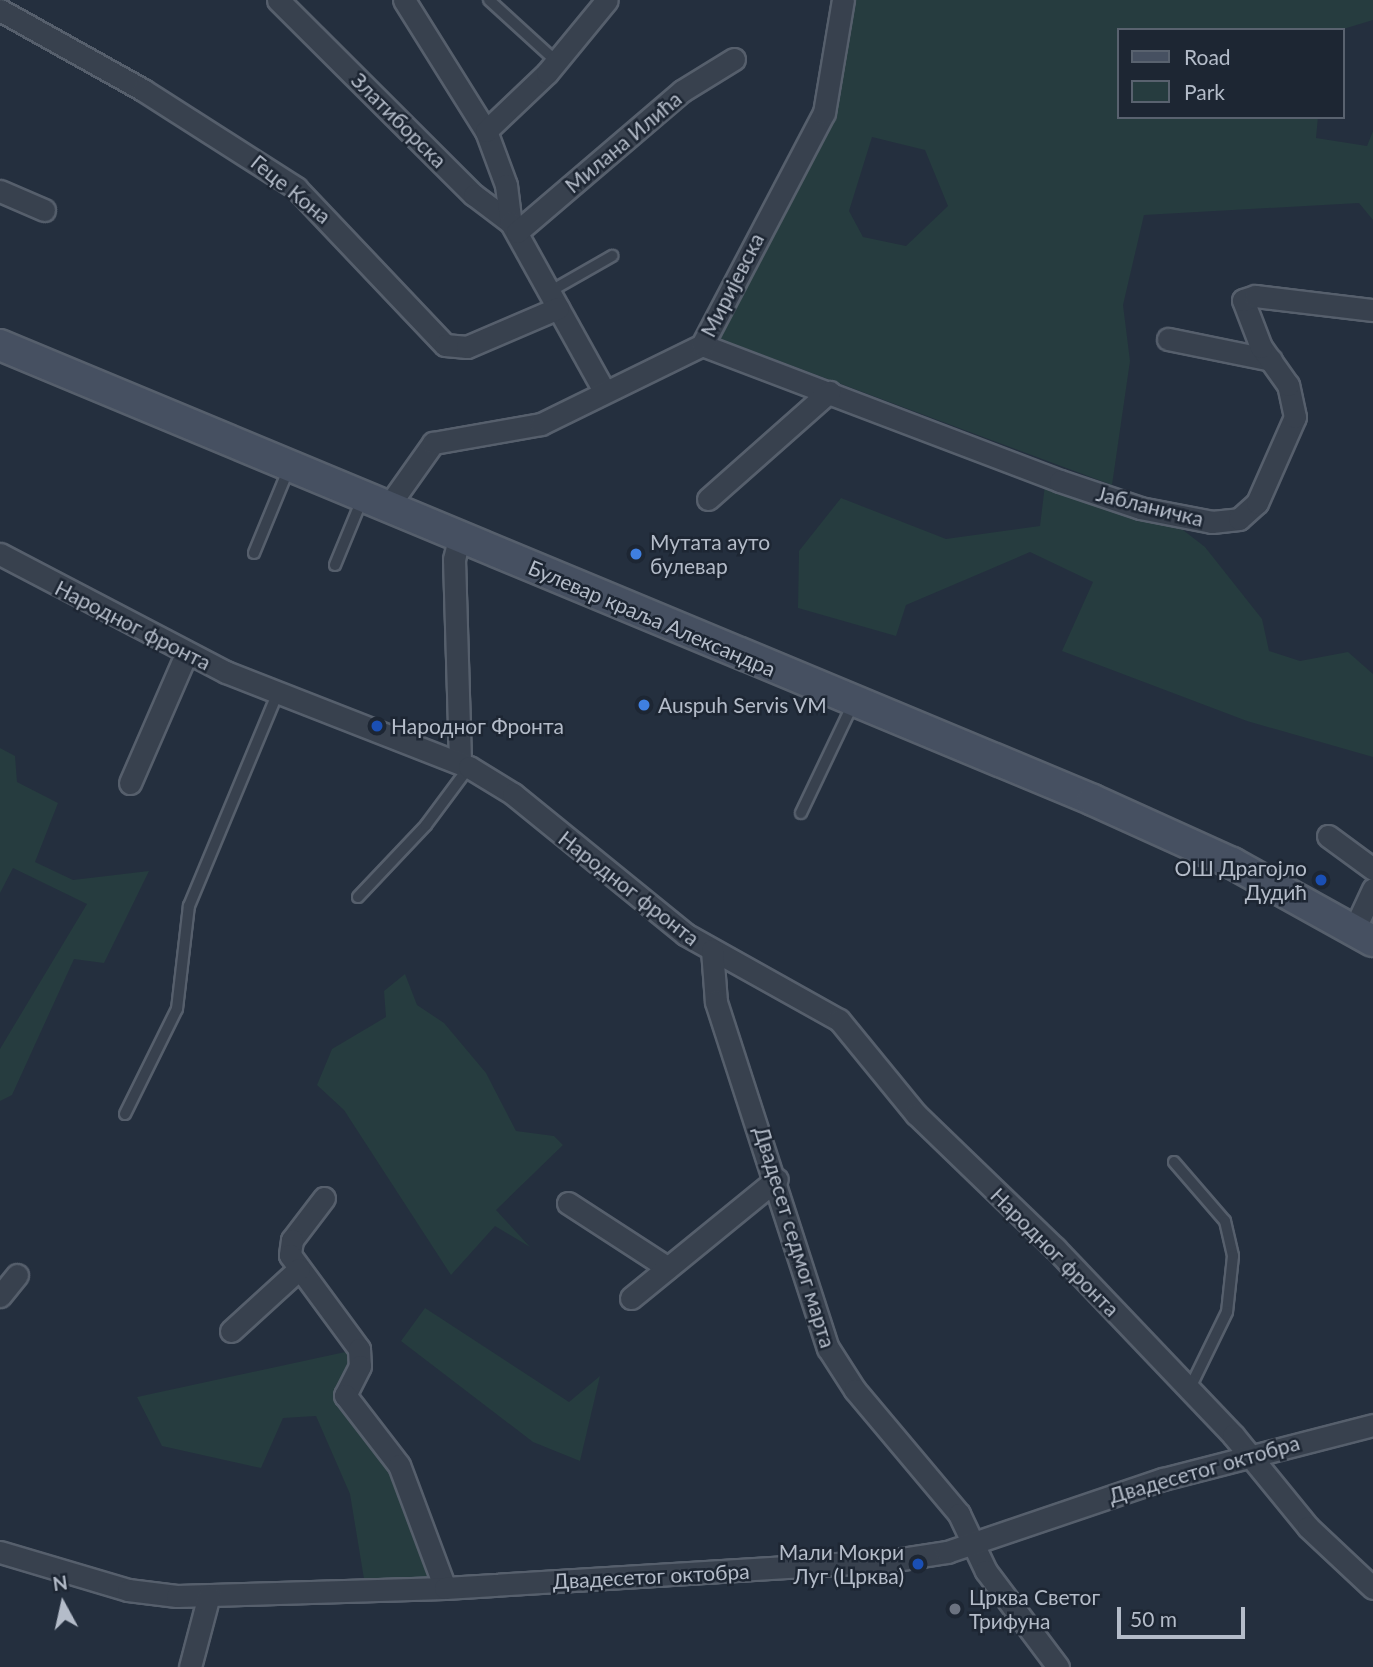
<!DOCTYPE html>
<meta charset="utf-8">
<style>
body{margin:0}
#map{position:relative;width:1373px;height:1667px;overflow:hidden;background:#242f3e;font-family:Lato,sans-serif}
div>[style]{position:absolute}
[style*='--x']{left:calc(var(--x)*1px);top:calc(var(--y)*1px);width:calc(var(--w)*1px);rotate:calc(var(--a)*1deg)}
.green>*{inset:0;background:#263c3f}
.roads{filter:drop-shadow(2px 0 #565f6c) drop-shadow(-2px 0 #565f6c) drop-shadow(0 2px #565f6c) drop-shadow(0 -2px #565f6c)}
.lane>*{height:10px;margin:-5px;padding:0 5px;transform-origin:5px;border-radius:5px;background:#38414e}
.street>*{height:21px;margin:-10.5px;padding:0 10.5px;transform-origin:10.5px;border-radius:10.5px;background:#38414e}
.secondary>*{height:30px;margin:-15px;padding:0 15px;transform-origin:15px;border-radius:15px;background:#465061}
.dots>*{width:19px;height:19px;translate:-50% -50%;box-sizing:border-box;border:4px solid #1d2633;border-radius:50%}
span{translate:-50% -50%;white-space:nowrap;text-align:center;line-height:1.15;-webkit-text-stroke:5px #1d2633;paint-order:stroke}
.street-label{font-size:21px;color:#b4bcc9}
.poi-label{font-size:21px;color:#b4bcc9}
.left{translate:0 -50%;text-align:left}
.right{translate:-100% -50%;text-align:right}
.legend{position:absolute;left:1117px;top:28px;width:228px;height:91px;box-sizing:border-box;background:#1d2633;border:2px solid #59626f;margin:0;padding:9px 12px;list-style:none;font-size:21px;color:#b4bcc9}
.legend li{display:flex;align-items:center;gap:14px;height:35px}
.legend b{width:35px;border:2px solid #59626f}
.north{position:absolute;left:28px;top:1569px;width:70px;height:70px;-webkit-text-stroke:5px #1d2633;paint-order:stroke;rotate:352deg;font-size:19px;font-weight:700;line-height:28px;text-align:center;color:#b4bcc9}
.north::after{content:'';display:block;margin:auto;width:24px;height:32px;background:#b4bcc9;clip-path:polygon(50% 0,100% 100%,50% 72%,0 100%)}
.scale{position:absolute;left:1117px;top:1607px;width:128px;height:32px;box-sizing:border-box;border:4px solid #b4bcc9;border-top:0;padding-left:9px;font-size:21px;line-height:24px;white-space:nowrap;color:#b4bcc9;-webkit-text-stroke:5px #1d2633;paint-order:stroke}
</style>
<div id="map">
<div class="green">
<i style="clip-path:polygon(evenodd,851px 0,1373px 0,1373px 20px,1340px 30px,1119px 30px,1119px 117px,1318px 117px,1316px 138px,1367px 146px,1373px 131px,1373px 220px,1359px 203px,1144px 215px,1123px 305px,1130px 361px,1112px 485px,718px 338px,828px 132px,851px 0,872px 137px,925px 150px,948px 206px,906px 246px,863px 237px,849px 211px,872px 137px)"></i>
<i style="clip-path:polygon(1045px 485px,1183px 530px,1205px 547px,1262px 619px,1269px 651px,1300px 661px,1348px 652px,1373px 674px,1373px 757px,1247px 721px,1062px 651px,1093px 582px,1030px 552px,906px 605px,896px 636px,798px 608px,799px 551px,841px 498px,946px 539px,1040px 526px)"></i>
<i style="clip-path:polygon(0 748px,15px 756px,17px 782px,58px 803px,35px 862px,73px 880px,149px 871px,104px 963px,74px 959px,12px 1095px,0 1101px,0 1049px,87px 904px,13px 868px,0 893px)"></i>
<i style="clip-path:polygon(405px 974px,417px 1005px,444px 1023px,486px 1073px,516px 1131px,554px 1136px,563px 1145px,496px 1210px,530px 1247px,495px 1226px,451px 1275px,344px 1110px,317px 1085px,332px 1049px,386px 1017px,384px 991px)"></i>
<i style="clip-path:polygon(425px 1308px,569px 1402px,600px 1376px,580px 1461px,533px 1442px,401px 1341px)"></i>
<i style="clip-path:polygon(359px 1349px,345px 1388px,377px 1433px,445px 1588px,366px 1591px,350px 1494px,316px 1416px,283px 1418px,261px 1468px,162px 1446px,137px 1397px)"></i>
</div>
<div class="roads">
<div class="lane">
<i style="--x:489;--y:0;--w:92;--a:42.4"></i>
<i style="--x:549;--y:292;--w:73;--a:-29.7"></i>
<i style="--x:254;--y:553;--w:92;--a:-67.6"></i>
<i style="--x:335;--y:565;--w:74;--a:-67.6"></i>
<i style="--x:801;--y:813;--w:123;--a:-64.5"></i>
<i style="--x:358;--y:897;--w:99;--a:-46.6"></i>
<i style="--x:426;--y:825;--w:72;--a:-53.4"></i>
<i style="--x:125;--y:1114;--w:117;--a:-63.7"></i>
<i style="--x:177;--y:1009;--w:104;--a:-83.4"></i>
<i style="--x:189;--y:906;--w:229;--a:-67.4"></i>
<i style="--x:1174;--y:1162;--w:78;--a:49.2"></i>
<i style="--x:1225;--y:1221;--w:36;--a:77"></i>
<i style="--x:1233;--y:1256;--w:56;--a:96.1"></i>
<i style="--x:1227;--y:1312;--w:87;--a:116"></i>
</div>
<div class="street">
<i style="--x:278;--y:0;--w:276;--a:44.9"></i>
<i style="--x:474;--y:195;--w:46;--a:37.1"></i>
<i style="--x:404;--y:0;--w:155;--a:58"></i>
<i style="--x:486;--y:131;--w:58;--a:69.7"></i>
<i style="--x:506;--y:185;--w:38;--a:83"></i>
<i style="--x:511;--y:223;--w:190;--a:61"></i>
<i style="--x:0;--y:10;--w:164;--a:29.2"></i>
<i style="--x:143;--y:90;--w:182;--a:32.6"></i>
<i style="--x:296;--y:188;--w:216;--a:46.5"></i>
<i style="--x:445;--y:345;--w:22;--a:5"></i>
<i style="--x:467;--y:347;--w:99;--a:-23.2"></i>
<i style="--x:486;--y:131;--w:84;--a:-43.6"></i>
<i style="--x:547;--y:73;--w:94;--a:-50.6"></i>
<i style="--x:0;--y:191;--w:48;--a:23.4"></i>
<i style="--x:517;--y:232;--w:217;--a:-40.5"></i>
<i style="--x:682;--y:91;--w:61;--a:-31.6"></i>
<i style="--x:1168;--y:339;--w:105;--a:11.5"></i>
<i style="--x:702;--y:345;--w:383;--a:20.8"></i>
<i style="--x:1060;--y:481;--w:84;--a:18.6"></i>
<i style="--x:1140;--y:508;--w:73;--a:11"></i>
<i style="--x:1212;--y:522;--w:27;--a:-6"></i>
<i style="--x:1239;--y:519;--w:24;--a:-42"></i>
<i style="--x:1257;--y:503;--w:94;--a:-66.2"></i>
<i style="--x:1295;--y:417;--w:33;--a:-102"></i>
<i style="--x:1288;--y:385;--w:47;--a:-125.4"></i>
<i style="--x:1261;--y:347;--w:50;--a:-111"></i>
<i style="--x:1243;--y:300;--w:13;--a:-18"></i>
<i style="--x:1255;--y:296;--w:119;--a:6.8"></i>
<i style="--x:708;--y:499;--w:162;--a:-41.5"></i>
<i style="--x:387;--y:508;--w:80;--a:-54.7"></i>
<i style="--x:433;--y:443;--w:110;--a:-10"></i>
<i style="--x:541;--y:424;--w:179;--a:-26.1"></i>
<i style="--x:702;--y:345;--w:262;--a:-62.3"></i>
<i style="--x:824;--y:113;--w:115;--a:-80.5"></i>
<i style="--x:459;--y:538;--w:22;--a:103"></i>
<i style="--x:454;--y:559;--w:204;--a:88.3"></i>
<i style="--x:0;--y:554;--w:255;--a:27.6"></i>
<i style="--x:226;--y:672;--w:261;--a:21.4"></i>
<i style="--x:469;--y:767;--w:52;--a:31.5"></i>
<i style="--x:513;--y:794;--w:222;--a:39.1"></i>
<i style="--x:685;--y:934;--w:176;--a:29.2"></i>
<i style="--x:839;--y:1020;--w:122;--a:50.7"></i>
<i style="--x:916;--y:1114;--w:193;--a:44"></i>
<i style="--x:1055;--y:1248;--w:258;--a:46.4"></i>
<i style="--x:1233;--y:1435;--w:119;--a:50.8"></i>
<i style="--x:1308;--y:1527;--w:89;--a:43.2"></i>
<i style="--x:130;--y:783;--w:141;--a:-66.5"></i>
<i style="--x:1328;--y:836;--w:56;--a:36.3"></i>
<i style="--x:1354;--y:930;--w:45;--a:-65.1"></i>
<i style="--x:712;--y:950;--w:52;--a:85.6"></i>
<i style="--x:716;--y:1002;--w:364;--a:72.1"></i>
<i style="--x:828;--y:1348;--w:50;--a:57.3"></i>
<i style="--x:855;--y:1390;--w:162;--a:50"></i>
<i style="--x:959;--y:1514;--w:63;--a:64.7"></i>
<i style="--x:986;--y:1571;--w:120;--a:53.1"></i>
<i style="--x:324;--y:1198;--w:53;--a:127.3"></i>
<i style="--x:292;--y:1240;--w:15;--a:98"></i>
<i style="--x:290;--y:1255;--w:117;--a:53.7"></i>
<i style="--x:359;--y:1349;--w:17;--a:87"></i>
<i style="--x:360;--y:1366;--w:33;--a:117"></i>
<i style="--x:345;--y:1395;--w:88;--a:52.4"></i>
<i style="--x:399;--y:1465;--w:131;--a:69.5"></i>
<i style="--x:568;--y:1203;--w:119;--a:33"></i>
<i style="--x:0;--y:1296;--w:27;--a:-51"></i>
<i style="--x:631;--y:1298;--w:188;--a:-39.2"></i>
<i style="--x:231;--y:1331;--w:92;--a:-42.4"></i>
<i style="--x:0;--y:1552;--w:134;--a:16.5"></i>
<i style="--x:128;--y:1590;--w:49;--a:7"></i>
<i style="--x:177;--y:1596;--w:268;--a:-1.7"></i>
<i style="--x:445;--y:1588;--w:445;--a:-3.5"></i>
<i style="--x:889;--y:1561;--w:59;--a:-8.8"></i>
<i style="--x:947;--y:1552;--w:228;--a:-18.7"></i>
<i style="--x:1163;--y:1479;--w:217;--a:-14.4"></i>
<i style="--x:190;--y:1667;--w:74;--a:-75.2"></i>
</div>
<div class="secondary">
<i style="--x:0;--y:345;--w:1184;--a:22.6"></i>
<i style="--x:1093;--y:800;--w:153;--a:24.4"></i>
<i style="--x:1232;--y:863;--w:161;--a:29"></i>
</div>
</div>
<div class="dots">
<i style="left:636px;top:554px;background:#3f7fe0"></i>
<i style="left:644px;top:705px;background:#3f7fe0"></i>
<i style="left:377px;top:726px;background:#1a4fb4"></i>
<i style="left:1321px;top:880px;background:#1a4fb4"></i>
<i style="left:918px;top:1564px;background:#1a4fb4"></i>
<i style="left:955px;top:1609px;background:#6b7280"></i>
</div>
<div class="street-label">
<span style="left:399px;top:120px;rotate:45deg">Златиборска</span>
<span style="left:623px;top:142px;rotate:-40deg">Милана Илића</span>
<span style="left:291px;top:189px;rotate:39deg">Геце Кона</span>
<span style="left:732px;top:285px;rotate:-63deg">Миријевска</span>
<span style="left:1150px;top:506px;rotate:14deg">Јабланичка</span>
<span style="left:652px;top:618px;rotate:23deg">Булевар краља Александра</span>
<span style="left:133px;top:625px;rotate:27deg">Народног фронта</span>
<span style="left:629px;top:888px;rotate:38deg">Народног фронта</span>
<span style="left:795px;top:1237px;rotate:73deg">Двадесет седмог марта</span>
<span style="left:1055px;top:1252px;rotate:45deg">Народног фронта</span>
<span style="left:1204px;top:1469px;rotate:-16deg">Двадесетог октобра</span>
<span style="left:651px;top:1576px;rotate:-3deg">Двадесетог октобра</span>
</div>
<div class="poi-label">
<span class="left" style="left:650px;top:554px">Мутата ауто<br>булевар</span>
<span class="left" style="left:658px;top:705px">Auspuh Servis VM</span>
<span class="left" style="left:391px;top:726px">Народног Фронта</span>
<span class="right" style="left:1307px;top:880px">ОШ Драгојло<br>Дудић</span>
<span class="right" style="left:904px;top:1564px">Мали Мокри<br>Луг (Црква)</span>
<span class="left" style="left:969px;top:1609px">Црква Светог<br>Трифуна</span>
</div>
<ul class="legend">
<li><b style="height:9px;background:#465061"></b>Road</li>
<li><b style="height:19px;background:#263c3f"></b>Park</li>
</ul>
<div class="north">N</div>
<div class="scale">50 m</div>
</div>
